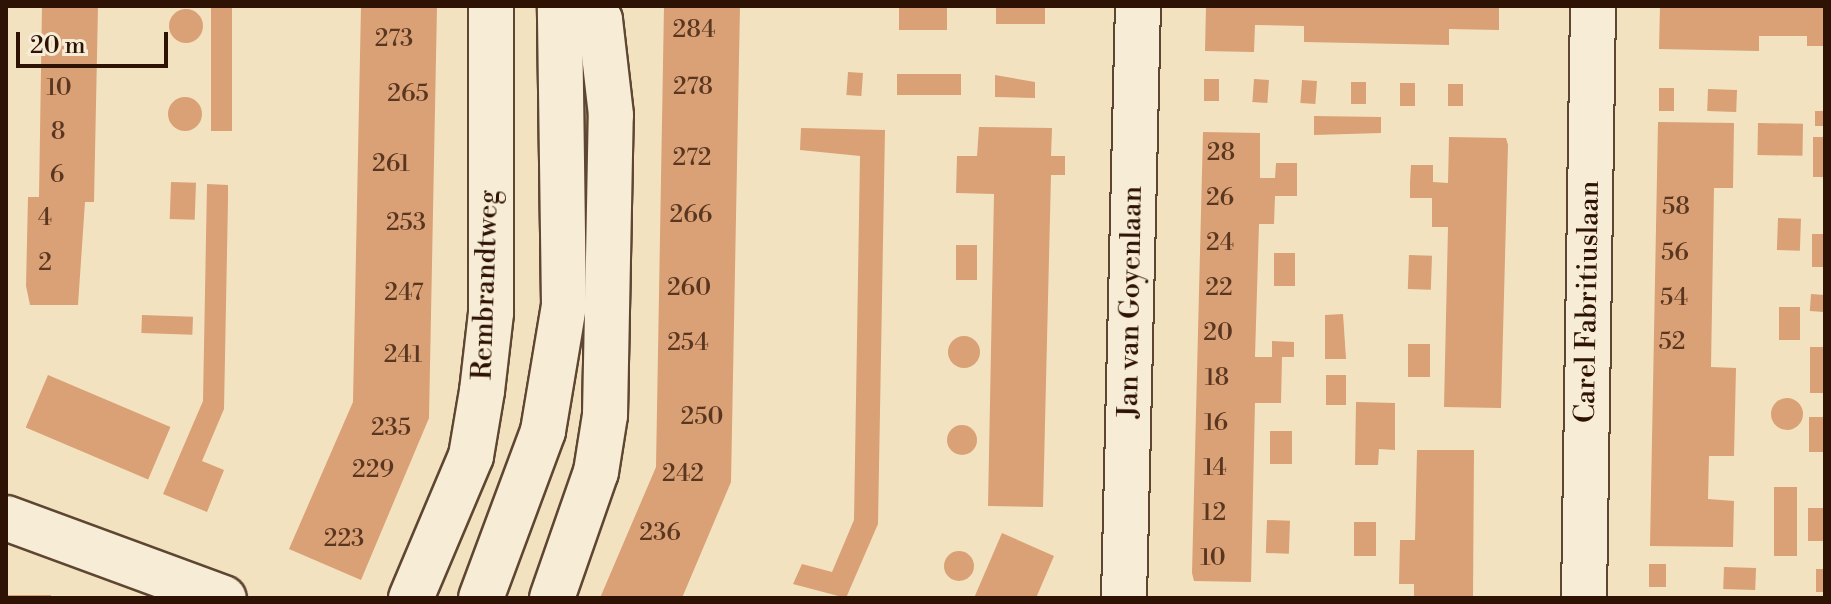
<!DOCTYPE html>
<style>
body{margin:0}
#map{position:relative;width:1831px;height:604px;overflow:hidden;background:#f3e2c0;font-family:"Libre Bodoni",serif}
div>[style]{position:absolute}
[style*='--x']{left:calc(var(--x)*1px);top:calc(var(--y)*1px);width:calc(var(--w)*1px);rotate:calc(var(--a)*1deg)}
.building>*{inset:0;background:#daa076;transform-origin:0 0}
.round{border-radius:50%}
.roads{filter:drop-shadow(2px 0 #5f4632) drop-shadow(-2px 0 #5f4632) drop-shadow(0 2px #5f4632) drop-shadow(0 -2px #5f4632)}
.minor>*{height:44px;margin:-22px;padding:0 22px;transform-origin:22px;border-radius:22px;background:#f7ecd6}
span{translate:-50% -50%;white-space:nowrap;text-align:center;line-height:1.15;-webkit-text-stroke:6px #f7ecd6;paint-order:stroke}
.number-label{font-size:24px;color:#593620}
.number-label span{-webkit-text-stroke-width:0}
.street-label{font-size:28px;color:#2e1203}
.frame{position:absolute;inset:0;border:8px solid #2e1203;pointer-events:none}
.scale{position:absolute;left:16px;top:32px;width:152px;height:36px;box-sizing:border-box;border:4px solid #2e1203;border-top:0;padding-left:10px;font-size:24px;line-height:28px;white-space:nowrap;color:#2e1203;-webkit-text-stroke:6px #f7ecd6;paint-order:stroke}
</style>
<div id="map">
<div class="building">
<i style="clip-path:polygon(42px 6px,98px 6px,94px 202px,85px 202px,78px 305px,30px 305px,26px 286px,28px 197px,39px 197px)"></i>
<i style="left:211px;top:6px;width:21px;height:125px"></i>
<i style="clip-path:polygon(361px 6px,437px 6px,429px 418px,361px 580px,289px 549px,353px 402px)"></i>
<i style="clip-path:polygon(664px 6px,740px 6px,731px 482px,682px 598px,600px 598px,656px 467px)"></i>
<i style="left:899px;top:6px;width:48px;height:24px"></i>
<i style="left:996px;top:6px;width:49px;height:18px"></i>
<i style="clip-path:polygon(1206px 6px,1499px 6px,1499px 30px,1449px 29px,1449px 45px,1304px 42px,1304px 26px,1255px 25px,1254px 52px,1205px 51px)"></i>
<i style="clip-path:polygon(1660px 6px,1825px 6px,1825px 46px,1807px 46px,1807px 36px,1759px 36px,1759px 51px,1659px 49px)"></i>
<i class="round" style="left:169px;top:9px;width:34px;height:34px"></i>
<i style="left:848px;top:72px;width:15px;height:23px;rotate:4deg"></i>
<i style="left:897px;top:74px;width:64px;height:21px"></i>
<i style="clip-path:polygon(995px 75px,1035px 82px,1035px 98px,995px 97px)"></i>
<i style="left:1204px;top:79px;width:15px;height:22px"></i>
<i style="left:1254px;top:79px;width:15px;height:23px;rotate:4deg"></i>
<i style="left:1302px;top:80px;width:15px;height:23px;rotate:4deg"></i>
<i style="left:1351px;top:82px;width:15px;height:22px"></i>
<i style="left:1400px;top:83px;width:15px;height:23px"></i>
<i style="left:1448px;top:84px;width:15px;height:22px"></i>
<i style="left:1659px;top:88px;width:15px;height:23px"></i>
<i style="left:1708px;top:89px;width:29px;height:22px;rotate:2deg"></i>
<i class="round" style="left:168px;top:97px;width:34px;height:34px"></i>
<i style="left:1815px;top:111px;width:10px;height:15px"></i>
<i style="clip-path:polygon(1314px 116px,1381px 117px,1381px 133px,1314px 135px)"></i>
<i style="clip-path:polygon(1658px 122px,1734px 123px,1733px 188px,1714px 188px,1711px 367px,1736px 368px,1734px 456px,1709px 456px,1708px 499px,1734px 501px,1733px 547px,1650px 546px)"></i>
<i style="left:1758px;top:123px;width:45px;height:32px;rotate:1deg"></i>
<i style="clip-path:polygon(979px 127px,1052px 128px,1051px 156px,1065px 156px,1065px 175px,1051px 175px,1043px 507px,988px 506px,994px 194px,956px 193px,957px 156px,977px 156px)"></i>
<i style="clip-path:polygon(801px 128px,885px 130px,878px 524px,846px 598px,793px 584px,802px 564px,832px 572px,854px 520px,860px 156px,800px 150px)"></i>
<i style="clip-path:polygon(1203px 132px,1260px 133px,1260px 178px,1275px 178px,1276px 163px,1297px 163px,1297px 196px,1275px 196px,1274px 224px,1259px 224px,1255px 357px,1272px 357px,1272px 341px,1294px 342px,1294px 357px,1282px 357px,1281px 403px,1255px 403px,1251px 582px,1194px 581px,1192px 573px)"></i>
<i style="clip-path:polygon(1449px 137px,1506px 138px,1508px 145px,1501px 408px,1444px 407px,1448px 227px,1432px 227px,1432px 198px,1410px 198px,1410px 182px,1411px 165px,1433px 165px,1433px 182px,1448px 183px)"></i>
<i style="left:1813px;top:137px;width:12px;height:40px"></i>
<i style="left:171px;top:182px;width:25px;height:37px;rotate:2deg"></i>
<i style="clip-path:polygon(207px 184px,228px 185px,228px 200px,224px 409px,202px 461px,224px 470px,207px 512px,163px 494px,203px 401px)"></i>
<i style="left:1778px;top:218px;width:23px;height:32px;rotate:2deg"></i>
<i style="left:1812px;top:234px;width:13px;height:33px"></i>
<i style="left:956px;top:245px;width:21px;height:35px"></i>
<i style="left:1274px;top:253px;width:21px;height:33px"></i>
<i style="left:1409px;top:255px;width:23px;height:34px;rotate:2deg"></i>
<i style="left:1811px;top:294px;width:14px;height:17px;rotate:4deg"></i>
<i style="left:1779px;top:307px;width:21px;height:33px"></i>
<i style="clip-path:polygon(1343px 314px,1346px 359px,1325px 359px,1325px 315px)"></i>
<i style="left:142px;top:315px;width:51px;height:18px;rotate:2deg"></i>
<i class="round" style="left:948px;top:336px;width:32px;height:32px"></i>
<i style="left:1408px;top:344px;width:22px;height:33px"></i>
<i style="left:1810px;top:347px;width:15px;height:46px"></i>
<i style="left:48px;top:375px;width:133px;height:57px;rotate:23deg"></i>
<i style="left:1326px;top:375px;width:20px;height:30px"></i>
<i class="round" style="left:1771px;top:398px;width:32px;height:32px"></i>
<i style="clip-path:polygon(1356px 402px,1395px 403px,1395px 450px,1379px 449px,1378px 465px,1355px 465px)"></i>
<i style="left:1809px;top:417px;width:16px;height:35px"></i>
<i class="round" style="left:947px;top:425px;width:30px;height:30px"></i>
<i style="left:1270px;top:431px;width:22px;height:33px"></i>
<i style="clip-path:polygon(1417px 450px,1474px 450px,1473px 598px,1414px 598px,1414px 584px,1399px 584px,1400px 540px,1415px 540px)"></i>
<i style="left:1774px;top:487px;width:23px;height:69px"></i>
<i style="left:1808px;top:508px;width:17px;height:33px"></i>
<i style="left:1267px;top:520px;width:23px;height:33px;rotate:2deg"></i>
<i style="left:1354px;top:522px;width:22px;height:34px"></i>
<i style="clip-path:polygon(1002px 533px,1054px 556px,1036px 598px,974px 598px)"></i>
<i class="round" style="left:944px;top:551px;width:30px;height:30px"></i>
<i style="left:1649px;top:564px;width:17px;height:23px"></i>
<i style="left:1724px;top:567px;width:32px;height:22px;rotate:2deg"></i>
<i style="left:1816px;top:569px;width:9px;height:23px"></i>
<i style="left:6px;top:595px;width:45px;height:3px"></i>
</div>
<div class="roads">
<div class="minor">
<i style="--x:6;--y:518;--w:232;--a:20.2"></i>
<i style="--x:411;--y:598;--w:154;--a:-67.1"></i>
<i style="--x:471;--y:456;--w:66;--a:-80.4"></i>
<i style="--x:482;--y:391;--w:79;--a:-83.4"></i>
<i style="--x:491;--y:313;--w:307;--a:-90"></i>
<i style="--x:481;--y:598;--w:178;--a:-69.6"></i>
<i style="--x:543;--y:431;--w:128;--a:-80.5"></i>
<i style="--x:564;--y:305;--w:299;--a:-90.8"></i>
<i style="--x:552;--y:598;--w:133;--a:-70.8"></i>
<i style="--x:596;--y:472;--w:58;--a:-81"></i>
<i style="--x:605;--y:415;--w:300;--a:-88.9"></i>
<i style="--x:611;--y:115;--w:96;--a:-96.6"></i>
<i style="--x:600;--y:20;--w:17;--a:-126"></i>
<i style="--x:1124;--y:598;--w:592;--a:-88.65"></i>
<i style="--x:1584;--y:598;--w:592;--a:-89.13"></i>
</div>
</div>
<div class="number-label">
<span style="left:694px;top:31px">284</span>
<span style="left:394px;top:40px">273</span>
<span style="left:693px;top:88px">278</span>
<span style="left:59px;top:89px">10</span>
<span style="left:408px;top:95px">265</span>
<span style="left:58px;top:133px">8</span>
<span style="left:1221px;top:154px">28</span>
<span style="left:692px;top:159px">272</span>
<span style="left:391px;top:165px">261</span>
<span style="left:57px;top:176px">6</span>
<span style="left:1220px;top:199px">26</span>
<span style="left:1676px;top:208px">58</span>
<span style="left:691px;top:216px">266</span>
<span style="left:45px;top:219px">4</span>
<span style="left:406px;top:224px">253</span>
<span style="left:1220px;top:244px">24</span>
<span style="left:1675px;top:254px">56</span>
<span style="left:45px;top:264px">2</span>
<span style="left:689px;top:289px">260</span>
<span style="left:1219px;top:289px">22</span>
<span style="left:404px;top:294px">247</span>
<span style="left:1674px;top:299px">54</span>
<span style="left:1218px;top:334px">20</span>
<span style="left:1672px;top:343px">52</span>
<span style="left:688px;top:344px">254</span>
<span style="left:403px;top:356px">241</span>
<span style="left:1217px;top:379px">18</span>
<span style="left:702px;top:418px">250</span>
<span style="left:1216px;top:424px">16</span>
<span style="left:391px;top:429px">235</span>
<span style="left:1215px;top:469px">14</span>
<span style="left:373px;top:471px">229</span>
<span style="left:683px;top:475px">242</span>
<span style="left:1214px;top:514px">12</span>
<span style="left:660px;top:534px">236</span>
<span style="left:344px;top:540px">223</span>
<span style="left:1213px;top:559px">10</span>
</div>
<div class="street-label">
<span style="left:486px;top:285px;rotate:-88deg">Rembrandtweg</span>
<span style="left:1131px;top:302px;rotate:-89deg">Jan van Goyenlaan</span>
<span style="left:1588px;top:302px;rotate:-89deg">Carel Fabritiuslaan</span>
</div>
<div class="frame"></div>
<div class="scale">20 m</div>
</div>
